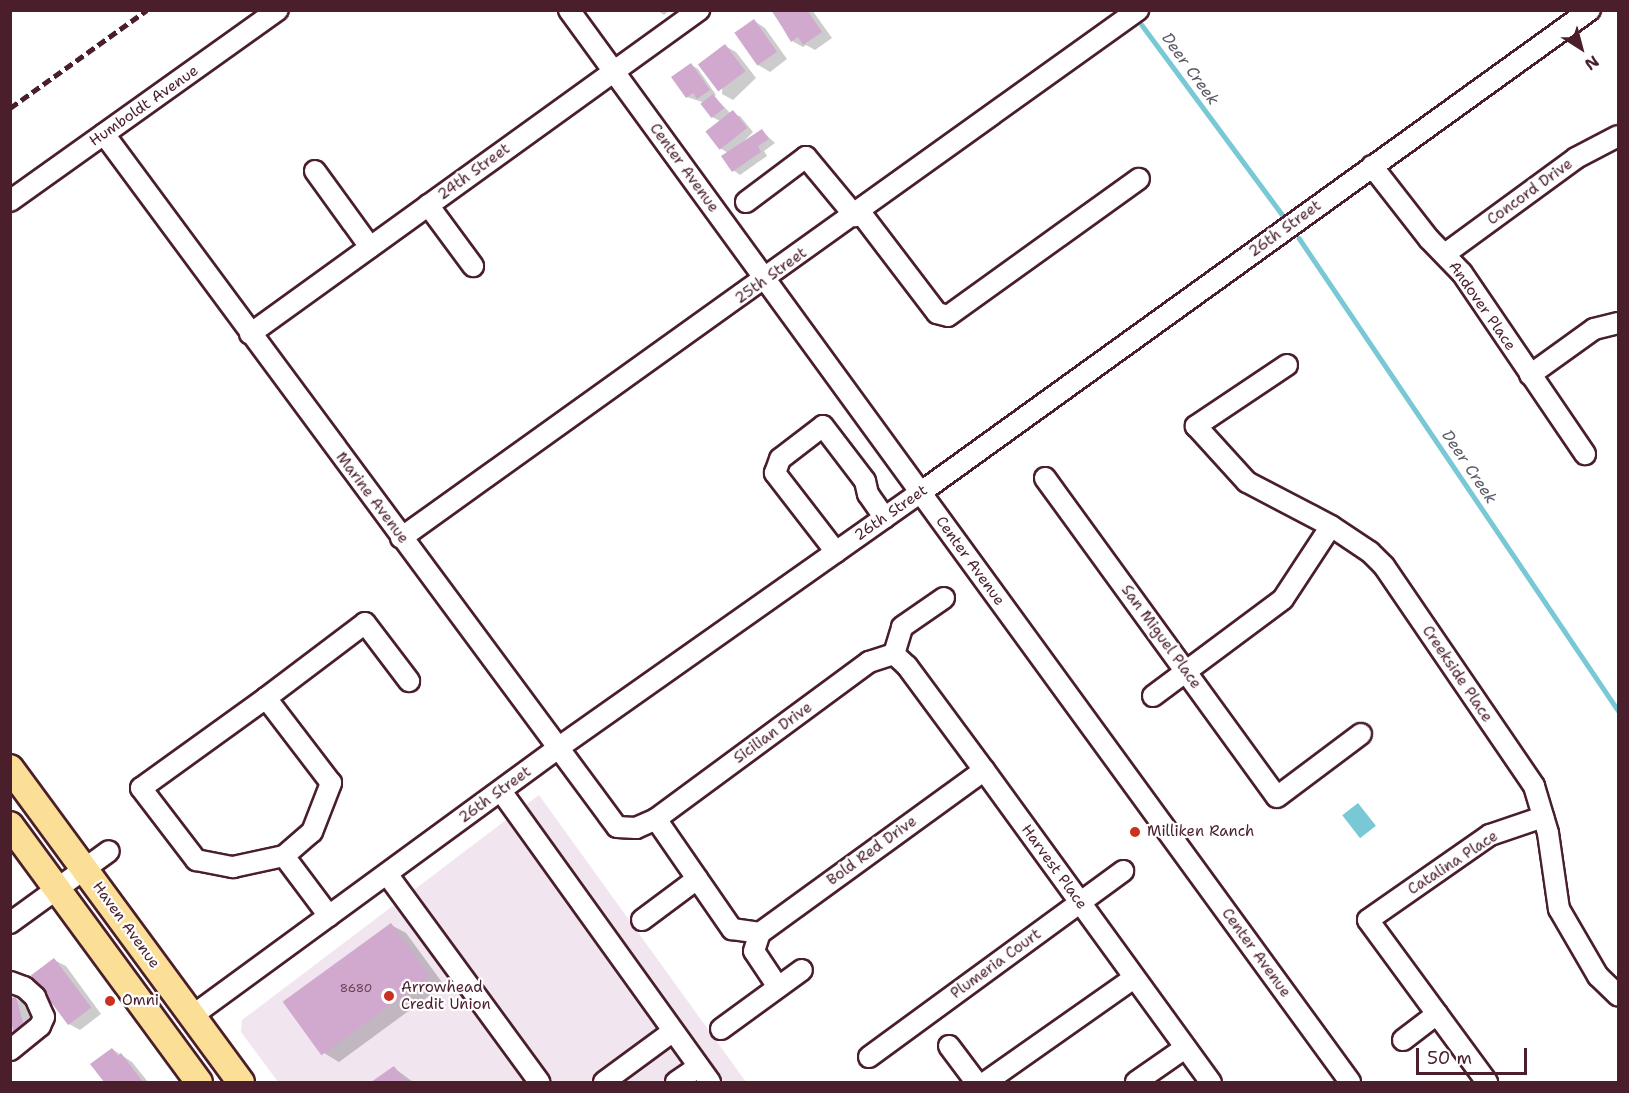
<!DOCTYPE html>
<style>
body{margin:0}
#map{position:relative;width:1629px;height:1093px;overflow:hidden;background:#fff;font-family:"Shantell Sans",sans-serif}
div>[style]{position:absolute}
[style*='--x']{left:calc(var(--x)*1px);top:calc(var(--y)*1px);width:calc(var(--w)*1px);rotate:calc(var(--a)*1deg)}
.built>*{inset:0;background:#f1e5f0}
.water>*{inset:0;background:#79c8d6;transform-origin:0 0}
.shadow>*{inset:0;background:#0003}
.stream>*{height:4.5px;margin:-2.25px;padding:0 2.25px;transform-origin:2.25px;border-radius:2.25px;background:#79c8d6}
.building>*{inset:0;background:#d1a8ce;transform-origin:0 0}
.roads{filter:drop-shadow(2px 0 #4a1f2b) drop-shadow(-2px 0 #4a1f2b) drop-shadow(0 2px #4a1f2b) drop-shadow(0 -2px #4a1f2b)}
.minor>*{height:20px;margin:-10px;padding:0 10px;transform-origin:10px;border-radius:10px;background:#fff}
.major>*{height:26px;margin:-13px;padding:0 13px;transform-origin:13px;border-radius:13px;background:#fbdf96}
.rail>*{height:4.5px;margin-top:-2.25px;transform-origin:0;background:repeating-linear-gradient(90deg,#4a1f2b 0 9px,transparent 0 13.5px)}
.dots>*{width:16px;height:16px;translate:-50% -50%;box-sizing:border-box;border:3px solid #fff;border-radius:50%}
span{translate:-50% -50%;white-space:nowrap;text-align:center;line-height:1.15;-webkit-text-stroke:4.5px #fff;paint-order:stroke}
.number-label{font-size:12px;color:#6c4154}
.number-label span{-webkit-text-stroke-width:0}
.street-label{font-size:15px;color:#4a1f2b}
.poi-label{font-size:15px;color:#4a1f2b}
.left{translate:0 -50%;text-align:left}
.water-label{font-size:16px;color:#5a5a67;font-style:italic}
.frame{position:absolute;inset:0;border:12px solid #4a1f2b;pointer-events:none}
.north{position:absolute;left:1551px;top:18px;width:60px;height:60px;-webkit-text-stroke:4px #fff;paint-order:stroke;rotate:144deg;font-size:16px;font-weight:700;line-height:24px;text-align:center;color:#4a1f2b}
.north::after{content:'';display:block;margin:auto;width:21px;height:27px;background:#4a1f2b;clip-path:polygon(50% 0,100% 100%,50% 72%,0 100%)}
.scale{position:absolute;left:1416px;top:1048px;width:111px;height:27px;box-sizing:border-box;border:3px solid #4a1f2b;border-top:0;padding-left:8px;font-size:18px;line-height:21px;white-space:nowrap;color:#4a1f2b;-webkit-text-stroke:4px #fff;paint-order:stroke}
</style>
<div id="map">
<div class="built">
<i style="clip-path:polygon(539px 795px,746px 1082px,278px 1082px,241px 1032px,242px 1020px)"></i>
</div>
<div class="water">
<i style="left:1358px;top:803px;width:29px;height:20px;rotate:52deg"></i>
</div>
<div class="shadow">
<i style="clip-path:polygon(657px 10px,670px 10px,664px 15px)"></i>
<i style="clip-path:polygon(775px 10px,812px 10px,832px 38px,815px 50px,806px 45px,803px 47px,792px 41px,772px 12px)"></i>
<i style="clip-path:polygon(754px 21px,765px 28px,787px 59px,770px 72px,758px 65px,736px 34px)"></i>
<i style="clip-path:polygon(725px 46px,736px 52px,756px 78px,733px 100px,722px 94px)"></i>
<i style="clip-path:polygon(691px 65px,698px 69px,716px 95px,714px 96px,731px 114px,740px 116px,753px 132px,740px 145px,762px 131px,775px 143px,764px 151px,767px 156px,740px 175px,733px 170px,728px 153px,720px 148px,720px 121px,712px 117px,705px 103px,687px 97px)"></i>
<i style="clip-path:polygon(391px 925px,406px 933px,444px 985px,339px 1062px,324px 1053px)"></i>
<i style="clip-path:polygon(54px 960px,66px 966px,101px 1014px,80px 1030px,69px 1024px)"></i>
<i style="clip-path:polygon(15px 998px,30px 1007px,40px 1042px,29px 1045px,14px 1036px,10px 1000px)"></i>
<i style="clip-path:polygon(112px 1049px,132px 1062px,148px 1082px,106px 1082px,92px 1064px)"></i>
<i style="clip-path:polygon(394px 1068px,413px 1082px,373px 1082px)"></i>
</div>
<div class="stream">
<i style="--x:1142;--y:25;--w:235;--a:53.5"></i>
<i style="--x:1299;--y:238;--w:570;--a:55.95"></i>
</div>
<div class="building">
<i style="clip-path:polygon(772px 10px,807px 10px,822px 32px,803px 45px,798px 37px,791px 42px)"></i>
<i style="left:754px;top:19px;width:40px;height:24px;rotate:55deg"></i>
<i style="left:725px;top:44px;width:34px;height:34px;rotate:53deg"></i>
<i style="clip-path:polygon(691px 63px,710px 90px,697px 99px,693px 93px,686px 98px,671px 77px)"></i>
<i style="left:713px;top:94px;width:18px;height:16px;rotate:52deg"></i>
<i style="left:733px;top:110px;width:23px;height:35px;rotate:52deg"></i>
<i style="clip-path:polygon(762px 129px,769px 139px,758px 146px,761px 152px,732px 172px,721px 156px)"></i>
<i style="left:391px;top:923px;width:66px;height:134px;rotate:54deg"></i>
<i style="left:54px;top:958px;width:62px;height:29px;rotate:53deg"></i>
<i style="clip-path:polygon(16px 997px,26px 1033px,13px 1037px,10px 998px)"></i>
<i style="clip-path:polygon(112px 1048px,118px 1056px,121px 1053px,143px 1082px,104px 1082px,90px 1064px)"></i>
<i style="clip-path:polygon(394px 1066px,406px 1082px,371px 1082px)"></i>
</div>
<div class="roads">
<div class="minor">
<i style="--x:569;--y:10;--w:1326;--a:53.92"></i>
<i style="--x:104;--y:134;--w:862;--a:53.49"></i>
<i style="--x:617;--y:827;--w:19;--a:3"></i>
<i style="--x:636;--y:828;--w:22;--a:-24"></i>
<i style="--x:656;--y:819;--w:265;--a:-36.4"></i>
<i style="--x:869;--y:662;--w:26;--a:-18"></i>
<i style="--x:1372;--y:166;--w:93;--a:52"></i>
<i style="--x:1429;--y:239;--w:47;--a:45.9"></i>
<i style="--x:1462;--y:273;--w:219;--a:55.8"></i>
<i style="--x:315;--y:171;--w:94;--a:54.1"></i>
<i style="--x:10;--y:201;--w:329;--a:-35.5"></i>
<i style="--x:746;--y:202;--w:75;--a:-36.9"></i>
<i style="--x:806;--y:157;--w:77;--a:50.3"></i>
<i style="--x:428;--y:205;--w:76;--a:53.6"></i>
<i style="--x:860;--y:212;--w:127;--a:52.7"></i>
<i style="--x:937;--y:313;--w:11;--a:15"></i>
<i style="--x:948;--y:316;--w:235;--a:-35.7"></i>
<i style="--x:1445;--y:254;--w:162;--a:-36.2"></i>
<i style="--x:1576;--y:158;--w:47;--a:-27.6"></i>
<i style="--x:250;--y:334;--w:554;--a:-35.81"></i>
<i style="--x:1287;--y:365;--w:110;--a:146.2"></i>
<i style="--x:1196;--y:426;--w:76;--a:47.7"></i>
<i style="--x:1247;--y:482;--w:95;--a:27.6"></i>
<i style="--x:1331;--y:526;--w:47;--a:33.7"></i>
<i style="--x:1370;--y:552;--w:20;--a:45"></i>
<i style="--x:1384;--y:566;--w:266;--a:55.7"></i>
<i style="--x:1534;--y:786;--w:49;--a:73.4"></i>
<i style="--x:1548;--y:833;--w:77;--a:81.8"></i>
<i style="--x:1559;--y:909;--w:78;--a:59.8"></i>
<i style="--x:1598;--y:976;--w:28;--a:44"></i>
<i style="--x:1530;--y:375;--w:79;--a:-35.7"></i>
<i style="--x:1594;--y:329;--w:25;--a:-14"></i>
<i style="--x:1045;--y:478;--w:394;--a:54"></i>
<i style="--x:1277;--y:797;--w:105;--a:-36.9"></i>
<i style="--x:401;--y:538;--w:907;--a:-35.62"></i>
<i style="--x:836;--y:552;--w:100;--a:-127.7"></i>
<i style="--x:775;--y:473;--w:15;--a:-70"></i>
<i style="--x:780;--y:459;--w:54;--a:-37.5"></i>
<i style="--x:823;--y:426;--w:69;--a:52.6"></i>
<i style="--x:865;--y:481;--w:13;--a:77"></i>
<i style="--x:868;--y:494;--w:29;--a:55"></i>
<i style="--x:894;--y:654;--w:18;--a:43"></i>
<i style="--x:907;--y:666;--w:129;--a:53.5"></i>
<i style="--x:984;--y:770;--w:386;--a:54"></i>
<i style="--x:894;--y:654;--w:28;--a:-73"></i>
<i style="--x:902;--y:627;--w:51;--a:-34.6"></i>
<i style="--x:1153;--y:696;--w:162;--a:-36.7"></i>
<i style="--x:1283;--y:599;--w:87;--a:-56.7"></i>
<i style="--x:266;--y:698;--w:154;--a:144.2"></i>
<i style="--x:141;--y:788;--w:91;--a:52.6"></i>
<i style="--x:196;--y:860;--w:38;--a:11"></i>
<i style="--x:233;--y:867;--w:52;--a:-12.2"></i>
<i style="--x:501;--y:791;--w:358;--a:54.3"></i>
<i style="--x:656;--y:819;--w:134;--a:55.4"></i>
<i style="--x:732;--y:929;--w:28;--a:8"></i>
<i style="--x:387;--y:874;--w:258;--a:53.8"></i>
<i style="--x:329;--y:916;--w:75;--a:-126.9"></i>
<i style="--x:284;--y:856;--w:37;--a:-41"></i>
<i style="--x:312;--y:832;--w:53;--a:-68.8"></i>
<i style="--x:331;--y:783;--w:107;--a:-127.4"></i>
<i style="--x:266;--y:698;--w:124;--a:-37.1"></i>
<i style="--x:365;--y:623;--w:73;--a:52.8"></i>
<i style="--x:642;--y:920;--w:69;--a:-36.7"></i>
<i style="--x:10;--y:923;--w:122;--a:-36"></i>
<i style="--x:10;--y:982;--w:15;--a:20"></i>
<i style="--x:24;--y:987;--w:15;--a:42"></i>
<i style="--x:35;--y:997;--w:22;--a:66"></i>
<i style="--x:44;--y:1017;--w:10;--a:114"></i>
<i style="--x:40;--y:1026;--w:38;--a:141"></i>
<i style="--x:778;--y:987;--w:43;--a:-123.7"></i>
<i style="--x:754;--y:951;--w:19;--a:-72"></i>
<i style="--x:760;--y:933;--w:277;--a:-36"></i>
<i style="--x:192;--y:1016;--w:454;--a:-36.2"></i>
<i style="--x:558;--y:748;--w:443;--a:-35.2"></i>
<i style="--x:920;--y:493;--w:826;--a:-35.79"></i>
<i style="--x:721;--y:1029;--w:100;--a:-36.1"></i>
<i style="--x:1403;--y:1040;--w:43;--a:-37.4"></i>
<i style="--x:949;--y:1046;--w:45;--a:53.1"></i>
<i style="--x:869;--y:1057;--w:315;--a:-36.2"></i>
<i style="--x:604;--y:1082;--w:84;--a:-36.3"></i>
<i style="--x:676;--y:1082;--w:27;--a:-34"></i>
<i style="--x:986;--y:1082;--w:181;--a:-35.1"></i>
<i style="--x:1136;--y:1082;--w:60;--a:-34.8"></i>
<i style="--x:1487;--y:1082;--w:201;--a:-126.3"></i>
<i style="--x:1368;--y:920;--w:149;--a:-34.9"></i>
<i style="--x:1490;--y:835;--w:56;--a:-18.8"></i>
</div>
<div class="major">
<i style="--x:10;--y:768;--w:390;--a:53.7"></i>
<i style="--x:10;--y:825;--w:319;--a:53.7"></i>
</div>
</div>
<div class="rail">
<i style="--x:10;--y:108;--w:168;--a:-35.6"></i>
</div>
<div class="dots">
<i style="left:1135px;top:832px;background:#c8321e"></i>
<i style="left:389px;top:996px;background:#c8321e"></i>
<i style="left:110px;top:1001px;background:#c8321e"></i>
</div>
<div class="number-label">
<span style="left:356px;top:989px">8680</span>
</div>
<div class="street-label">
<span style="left:144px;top:106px;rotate:-35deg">Humboldt Avenue</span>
<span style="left:684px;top:168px;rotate:54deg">Center Avenue</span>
<span style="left:474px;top:172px;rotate:-36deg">24th Street</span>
<span style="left:1530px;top:192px;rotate:-36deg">Concord Drive</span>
<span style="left:1285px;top:229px;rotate:-36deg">26th Street</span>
<span style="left:771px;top:276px;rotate:-36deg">25th Street</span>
<span style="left:1482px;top:306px;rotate:55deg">Andover Place</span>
<span style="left:372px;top:498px;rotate:53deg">Marine Avenue</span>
<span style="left:891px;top:513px;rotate:-35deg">26th Street</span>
<span style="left:970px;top:561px;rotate:54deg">Center Avenue</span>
<span style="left:1161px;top:637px;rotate:54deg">San Miguel Place</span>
<span style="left:1457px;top:674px;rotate:56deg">Creekside Place</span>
<span style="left:773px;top:733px;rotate:-36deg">Sicilian Drive</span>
<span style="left:495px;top:795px;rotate:-36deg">26th Street</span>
<span style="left:872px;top:851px;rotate:-36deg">Bold Red Drive</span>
<span style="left:1453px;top:863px;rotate:-33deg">Catalina Place</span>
<span style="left:1054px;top:867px;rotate:54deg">Harvest Place</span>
<span style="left:126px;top:925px;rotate:54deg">Haven Avenue</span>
<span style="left:1256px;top:953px;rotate:54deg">Center Avenue</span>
<span style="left:996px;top:964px;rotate:-36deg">Plumeria Court</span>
</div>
<div class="poi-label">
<span class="left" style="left:1147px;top:832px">Milliken Ranch</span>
<span class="left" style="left:401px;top:996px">Arrowhead<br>Credit Union</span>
<span class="left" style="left:122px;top:1001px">Omni</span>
</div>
<div class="water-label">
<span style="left:1190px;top:69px;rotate:54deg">Deer Creek</span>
<span style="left:1469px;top:467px;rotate:56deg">Deer Creek</span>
</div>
<div class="frame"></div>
<div class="north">N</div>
<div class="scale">50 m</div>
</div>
